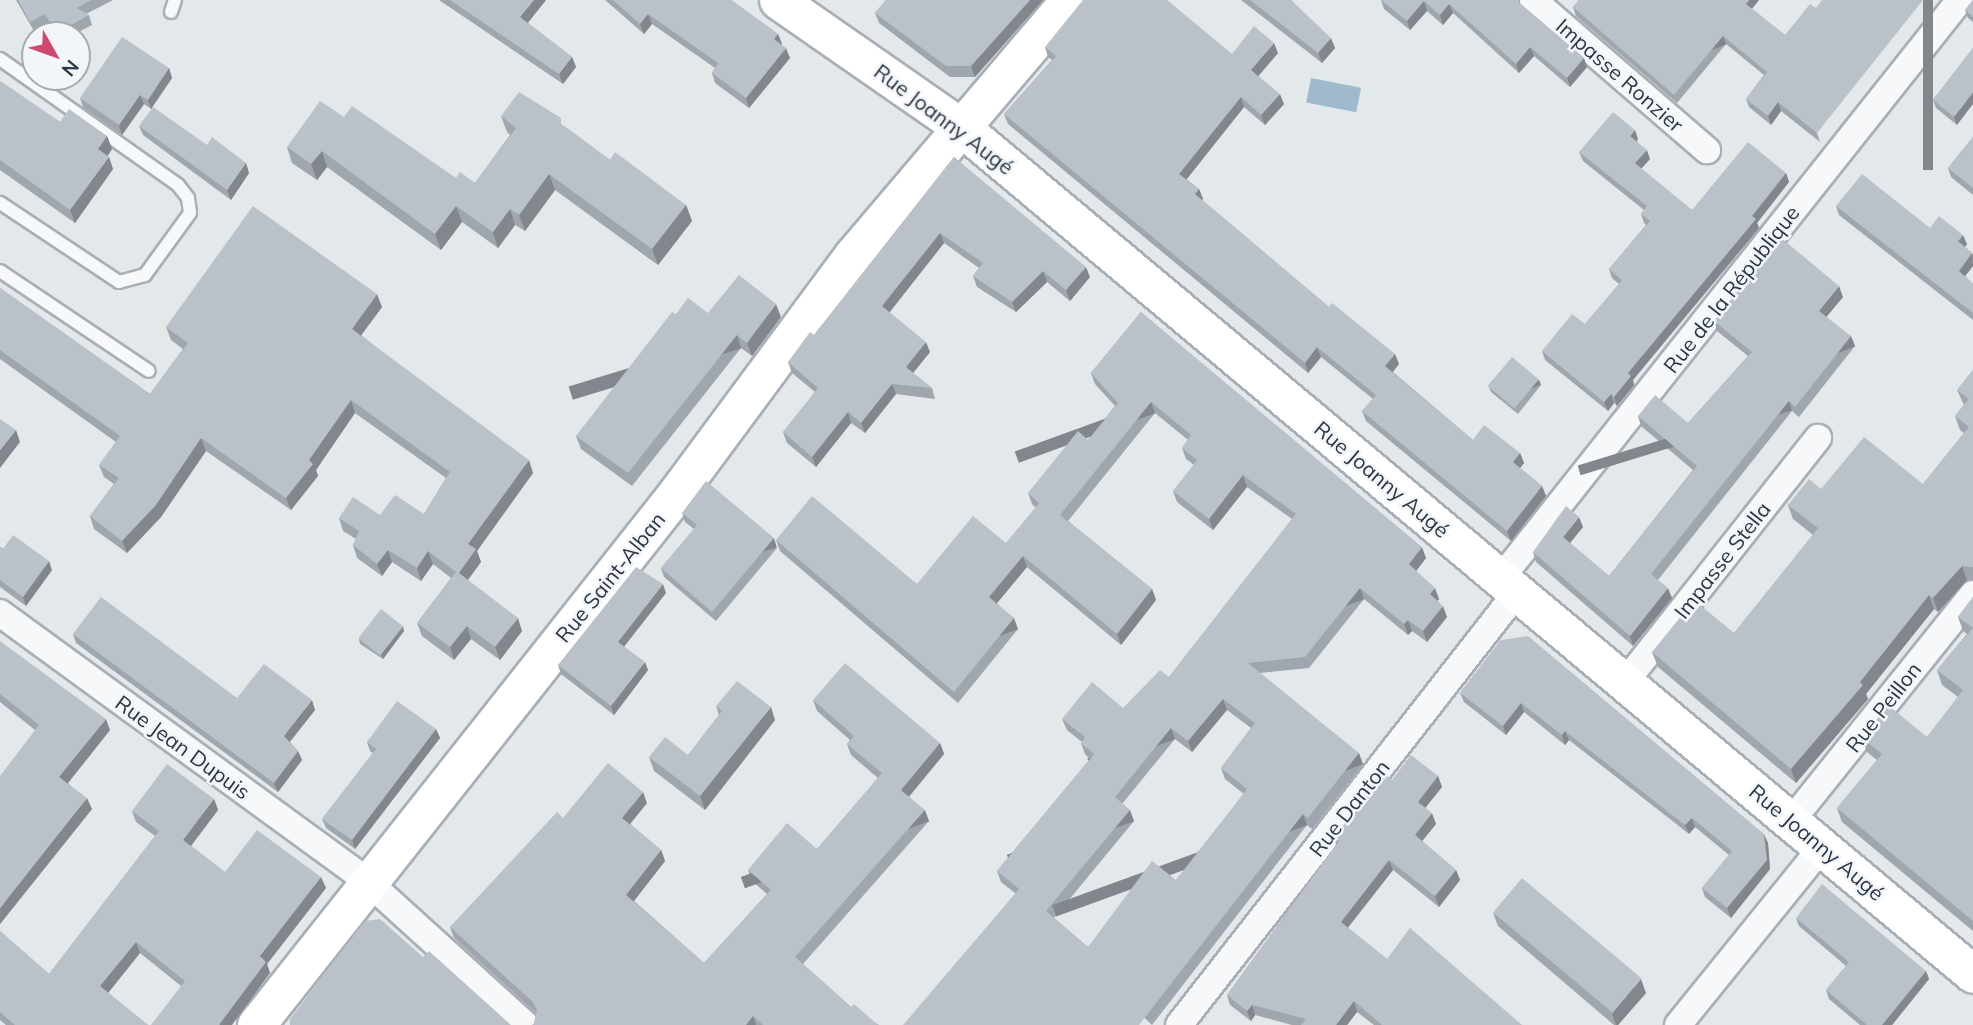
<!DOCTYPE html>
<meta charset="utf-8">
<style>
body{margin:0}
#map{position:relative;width:1973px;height:1025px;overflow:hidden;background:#e3e8eb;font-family:Mulish,sans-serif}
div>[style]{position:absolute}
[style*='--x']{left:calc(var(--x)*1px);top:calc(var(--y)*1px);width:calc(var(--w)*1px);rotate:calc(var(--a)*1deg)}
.water>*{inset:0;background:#9ebacc;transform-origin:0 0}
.roads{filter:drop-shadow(2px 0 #a8afb6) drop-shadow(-2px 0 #a8afb6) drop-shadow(0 2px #a8afb6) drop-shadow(0 -2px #a8afb6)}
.lane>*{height:12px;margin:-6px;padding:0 6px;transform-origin:6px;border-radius:6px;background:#f6f8f9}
.street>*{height:26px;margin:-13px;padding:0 13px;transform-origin:13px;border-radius:13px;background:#f6f8f9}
.secondary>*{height:37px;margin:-18.5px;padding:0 18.5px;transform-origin:18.5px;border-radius:18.5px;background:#fff}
.wall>*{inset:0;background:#a0a6ad}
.shaded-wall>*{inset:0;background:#82878d;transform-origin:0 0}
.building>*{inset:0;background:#bac1c9;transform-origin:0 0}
span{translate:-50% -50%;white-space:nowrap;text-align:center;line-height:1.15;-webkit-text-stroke:5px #f3f6f9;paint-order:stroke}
.street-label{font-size:21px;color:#2a3744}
.north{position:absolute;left:21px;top:21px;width:70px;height:70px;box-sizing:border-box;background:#f3f6f9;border:2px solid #a3aab1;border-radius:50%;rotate:130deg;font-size:19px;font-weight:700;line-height:28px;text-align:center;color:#2a3744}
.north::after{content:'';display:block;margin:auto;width:24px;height:32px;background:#d1486f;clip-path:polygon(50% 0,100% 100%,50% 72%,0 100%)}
</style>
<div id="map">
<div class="water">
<i style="left:1311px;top:78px;width:51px;height:25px;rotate:11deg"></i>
</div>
<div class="roads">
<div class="lane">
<i style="--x:171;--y:12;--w:13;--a:-72"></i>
<i style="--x:0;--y:59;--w:218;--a:35.3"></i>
<i style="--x:178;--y:185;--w:16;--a:52"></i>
<i style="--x:188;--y:198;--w:15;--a:82"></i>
<i style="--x:190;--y:213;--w:77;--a:126"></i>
<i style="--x:145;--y:275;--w:27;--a:165"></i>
<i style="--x:119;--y:282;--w:143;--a:-146.4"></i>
<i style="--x:0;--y:271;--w:179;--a:33.9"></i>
</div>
<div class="street">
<i style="--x:1533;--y:0;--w:230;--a:40.8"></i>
<i style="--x:1501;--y:578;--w:738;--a:-51.55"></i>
<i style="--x:0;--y:613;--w:454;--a:36.1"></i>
<i style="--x:367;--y:881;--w:215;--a:42.2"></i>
<i style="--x:1626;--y:681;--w:310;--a:-51.7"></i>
<i style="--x:1792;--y:820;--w:290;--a:-51.3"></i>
<i style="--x:1179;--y:1025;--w:551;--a:-52.01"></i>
<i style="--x:1678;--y:1025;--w:230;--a:-51"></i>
</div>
<div class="secondary">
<i style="--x:778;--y:0;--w:224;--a:34.8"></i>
<i style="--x:962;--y:128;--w:1318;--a:39.92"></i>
<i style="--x:256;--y:1025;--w:677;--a:-51.66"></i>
<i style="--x:676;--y:494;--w:297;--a:-53.5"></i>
<i style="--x:853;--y:255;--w:334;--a:-49.7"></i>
</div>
</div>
<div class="wall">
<i style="clip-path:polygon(16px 0,113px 0,86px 14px,89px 15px,92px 25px,73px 35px,56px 35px,48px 23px,34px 31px)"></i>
<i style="clip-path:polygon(439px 0,546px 0,528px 23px,572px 57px,576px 67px,563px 84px)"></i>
<i style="clip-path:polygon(605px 0,731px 0,778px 34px,782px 44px,781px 45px,790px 58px,749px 108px,715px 83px,712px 73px,715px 68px,652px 24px,644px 34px)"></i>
<i style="clip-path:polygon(886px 0,1043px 0,975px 77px,950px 77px,879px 23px,875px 13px)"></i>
<i style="clip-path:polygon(1241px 0,1291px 0,1335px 48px,1322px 63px)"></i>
<i style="clip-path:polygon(1381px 0,1516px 0,1584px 58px,1587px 67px,1570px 87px,1534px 56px,1519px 73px,1453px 13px,1443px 25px,1427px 11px,1410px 30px,1384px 9px)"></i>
<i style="clip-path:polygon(1579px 0,1759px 0,1752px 9px,1785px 35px,1820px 142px,1781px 111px,1771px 125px,1749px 107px,1746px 99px,1764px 75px,1726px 44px,1677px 103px,1576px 16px,1573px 7px)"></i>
<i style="clip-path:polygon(1973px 0,1973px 22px,1968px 18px,1965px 10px)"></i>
<i style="clip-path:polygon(1045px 47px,1232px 54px,1278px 53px,1258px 76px,1284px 104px,1265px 125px,1244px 107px,1186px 179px,1199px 189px,1203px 199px,1202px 200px,1329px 307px,1395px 354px,1399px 364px,1393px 372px,1473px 440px,1520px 453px,1524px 463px,1520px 468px,1542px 486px,1546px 496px,1511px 541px,1366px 421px,1362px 411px,1373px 399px,1321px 357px,1308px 373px,1008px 124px,1004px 114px,1052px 60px,1048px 57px)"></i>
<i style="clip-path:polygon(1973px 48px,1957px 125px,1936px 108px,1933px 100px)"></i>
<i style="clip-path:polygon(169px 68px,172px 78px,151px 109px,144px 104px,122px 135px,83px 107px,80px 98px)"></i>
<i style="clip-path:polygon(0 81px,60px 122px,107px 136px,112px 149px,108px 156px,113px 169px,75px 223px,0 170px)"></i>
<i style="clip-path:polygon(501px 116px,564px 126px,610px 160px,686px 205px,692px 221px,658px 265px,555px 190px,525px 231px,515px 225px,498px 248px,462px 222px,441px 250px,327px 167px,317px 180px,292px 163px,287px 147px,344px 117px,456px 178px,475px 183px,510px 135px,507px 132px)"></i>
<i style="clip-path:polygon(139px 126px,207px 145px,246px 163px,249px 173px,231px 200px,143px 135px)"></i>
<i style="clip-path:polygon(1973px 137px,1973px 195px,1951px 177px,1948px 168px)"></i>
<i style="clip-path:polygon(1638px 139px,1637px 141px,1650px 159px,1641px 169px,1692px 210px,1786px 173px,1789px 182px,1757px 223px,1759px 228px,1633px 380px,1634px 385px,1617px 406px,1614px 403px,1608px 411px,1545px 360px,1542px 351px,1585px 324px,1619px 284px,1612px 278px,1609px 269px,1646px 225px,1644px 223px,1641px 214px,1644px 210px,1583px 161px,1579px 152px)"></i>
<i style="clip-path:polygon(954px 157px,1090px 277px,1070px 301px,1047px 282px,1016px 312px,977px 287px,973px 276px,979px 268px,944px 243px,889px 312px,930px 352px,913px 373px,932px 388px,935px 399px,896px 394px,865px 433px,851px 423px,816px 467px,787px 443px,783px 432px,815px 392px,792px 373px,788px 362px,814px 335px)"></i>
<i style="clip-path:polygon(1836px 206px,1930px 228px,1967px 244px,1965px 247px,1973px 254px,1973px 266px,1965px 276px,1973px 284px,1973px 320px,1839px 215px)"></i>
<i style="clip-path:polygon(0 288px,150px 394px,183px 349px,171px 340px,166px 327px,382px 307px,361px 335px,533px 473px,477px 551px,481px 562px,468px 580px,522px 631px,500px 660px,471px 639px,454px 660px,422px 636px,417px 623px,451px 578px,433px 564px,421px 581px,392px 562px,382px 576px,357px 558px,353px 545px,356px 539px,343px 531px,339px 518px,424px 514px,446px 478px,355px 413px,316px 470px,318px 476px,291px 510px,206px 451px,161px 517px,127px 553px,94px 529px,90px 516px,114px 484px,104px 477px,99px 465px,116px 442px,0 359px)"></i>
<i style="clip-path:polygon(1843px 297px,1826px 317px,1855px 346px,1799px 417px,1792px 411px,1658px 580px,1672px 598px,1633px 646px,1536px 562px,1533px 552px,1583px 527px,1570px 543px,1609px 576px,1693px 470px,1641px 426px,1638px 416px,1688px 423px,1748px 356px,1717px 331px,1714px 321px)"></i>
<i style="clip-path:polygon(evenodd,1141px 312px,1426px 558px,1416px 571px,1439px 599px,1437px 601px,1447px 617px,1427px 642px,1412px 631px,1408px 635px,1364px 599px,1309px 668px,1260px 673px,1363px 764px,1312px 829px,1307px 825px,1152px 1025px,1015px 893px,1001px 882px,997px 871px,1090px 759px,1085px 754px,1081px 743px,1082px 742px,1067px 730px,1062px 719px,1123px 708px,1169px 677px,1292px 519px,1247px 487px,1213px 530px,1177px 502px,1173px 491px,1194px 465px,1186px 459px,1182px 448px,1188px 440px,1155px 413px,1068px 521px,1152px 589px,1156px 600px,1121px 645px,1027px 567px,997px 603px,1018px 629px,958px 703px,780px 551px,776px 540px,917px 584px,1006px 543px,1036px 508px,1032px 504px,1028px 493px,1088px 440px,1115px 406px,1095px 384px,1091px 373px,1141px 312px,1227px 710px,1251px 728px,1221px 768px,1225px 779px,1244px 794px,1176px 880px,1088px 947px,1054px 918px,1134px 821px,1122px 804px,1175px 739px,1192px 752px,1227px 710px)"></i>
<i style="clip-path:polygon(708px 313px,781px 317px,752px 356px,741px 348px,632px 486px,581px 449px,576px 436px,676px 314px)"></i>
<i style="clip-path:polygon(1973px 370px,1973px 581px,1967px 580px,1938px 612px,1934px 609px,1866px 694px,1868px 699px,1796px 783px,1658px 667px,1652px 652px,1697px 609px,1734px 633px,1813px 535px,1793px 519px,1788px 505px,1821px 489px,1923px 484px,1964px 433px,1960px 430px,1955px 416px,1964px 405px,1957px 390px)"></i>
<i style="clip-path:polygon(1539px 380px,1541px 385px,1518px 414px,1491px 392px,1489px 387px)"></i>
<i style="clip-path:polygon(682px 513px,777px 548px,716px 621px,664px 577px,661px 568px,694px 529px,685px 522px)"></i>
<i style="clip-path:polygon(0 547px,52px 570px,26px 606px,0 587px)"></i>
<i style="clip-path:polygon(666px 593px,624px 647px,648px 670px,614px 715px,561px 674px,558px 665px)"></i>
<i style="clip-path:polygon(1973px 597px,1973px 931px,1842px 822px,1837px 808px,1877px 760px,1867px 752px,1862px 738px,1927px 737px,1958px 697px,1942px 685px,1937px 670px,1967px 634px,1963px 631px,1958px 617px)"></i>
<i style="clip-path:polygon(404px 631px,383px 659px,360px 644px,359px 639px)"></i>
<i style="clip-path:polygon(73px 634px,237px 698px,315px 710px,290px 742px,298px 751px,302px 760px,278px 792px,76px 643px)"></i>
<i style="clip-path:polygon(1501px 640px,1768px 843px,1770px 869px,1731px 918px,1705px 897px,1702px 888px,1729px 855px,1695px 827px,1689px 834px,1569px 740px,1565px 745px,1524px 712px,1506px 735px,1464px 702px,1460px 693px)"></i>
<i style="clip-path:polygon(0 641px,110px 730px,68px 783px,92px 809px,0 924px,35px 730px,0 702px)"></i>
<i style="clip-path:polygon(813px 700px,940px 743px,944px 754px,909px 797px,929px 821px,803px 964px,851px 1007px,879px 1025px,532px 1025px,534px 1024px,536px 1013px,454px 938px,450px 927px,563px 818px,647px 803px,630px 824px,661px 850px,665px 861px,634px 901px,704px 963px,767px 894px,752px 881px,748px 870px,817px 849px,878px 778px,851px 755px,847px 744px,850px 740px,817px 711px)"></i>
<i style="clip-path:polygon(716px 706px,775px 720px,705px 810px,654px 771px,649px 757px,688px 755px,719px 715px)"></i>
<i style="clip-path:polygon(436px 729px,440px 738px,355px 849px,326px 828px,322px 819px,373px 753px,370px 751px,367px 742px)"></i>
<i style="clip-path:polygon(1438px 776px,1442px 787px,1425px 808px,1436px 824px,1422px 841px,1456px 870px,1460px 880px,1439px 907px,1393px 870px,1348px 928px,1387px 959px,1522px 1025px,1374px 1025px,1357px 1012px,1347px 1025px,1292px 1025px,1255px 1015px,1251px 1021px,1230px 1005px,1227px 995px,1336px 845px,1334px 837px,1392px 780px)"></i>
<i style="clip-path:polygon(214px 799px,218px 810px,191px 846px,225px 872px,326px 888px,267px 964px,270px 973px,181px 986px,140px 953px,108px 993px,148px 1025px,6px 1025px,0 1020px,0 931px,49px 974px,155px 836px,136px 822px,132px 811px)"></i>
<i style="clip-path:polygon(1493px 913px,1646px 993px,1618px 1025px,1614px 1025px,1498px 926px)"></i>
<i style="clip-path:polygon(1796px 918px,1926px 971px,1929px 979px,1892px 1025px,1860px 1025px,1829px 999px,1826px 990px,1846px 966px,1799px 926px)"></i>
</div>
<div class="shaded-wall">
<i style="clip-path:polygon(534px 0,546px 0,524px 27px,520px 17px)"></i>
<i style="clip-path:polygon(1030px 0,1043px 0,975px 77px,971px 66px)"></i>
<i style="clip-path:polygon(1749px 0,1759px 0,1749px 12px,1746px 4px)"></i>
<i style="left:1923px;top:0;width:10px;height:170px"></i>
<i style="clip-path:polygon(1424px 1px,1427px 11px,1410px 30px,1407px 21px)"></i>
<i style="clip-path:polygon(1449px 4px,1453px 13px,1443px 25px,1440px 15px)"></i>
<i style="clip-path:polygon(648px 14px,652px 24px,644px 34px,640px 24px)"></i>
<i style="clip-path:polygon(778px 34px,782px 44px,778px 50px,774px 39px)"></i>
<i style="left:1723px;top:36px;width:9px;height:77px;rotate:69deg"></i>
<i style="clip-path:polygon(1331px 38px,1335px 48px,1322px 63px,1318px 53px)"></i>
<i style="clip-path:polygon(1274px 43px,1278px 53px,1255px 80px,1251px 70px)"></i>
<i style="clip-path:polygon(1530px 47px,1534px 56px,1519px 73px,1516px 64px)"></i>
<i style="clip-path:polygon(786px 48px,790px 58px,749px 108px,746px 98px)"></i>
<i style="clip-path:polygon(572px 57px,576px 67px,563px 84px,559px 74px)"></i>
<i style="clip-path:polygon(1584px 58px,1587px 67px,1570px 87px,1567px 78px)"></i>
<i style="clip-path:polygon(169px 68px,172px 78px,151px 109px,148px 100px)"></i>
<i style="clip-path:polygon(1973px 92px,1973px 104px,1957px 125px,1954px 117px)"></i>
<i style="clip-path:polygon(1280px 94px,1284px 104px,1265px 125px,1261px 115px)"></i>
<i style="clip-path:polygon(140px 95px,144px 104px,122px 135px,119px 125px)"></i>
<i style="clip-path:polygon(1241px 97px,1244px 107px,1183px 184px,1179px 174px)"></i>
<i style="clip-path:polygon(1778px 102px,1781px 111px,1771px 125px,1768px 116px)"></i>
<i style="clip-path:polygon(1635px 130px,1638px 139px,1633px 145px,1630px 136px)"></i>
<i style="clip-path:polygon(107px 136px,112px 149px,103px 162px,98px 149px)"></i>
<i style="clip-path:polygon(1647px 150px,1650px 159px,1638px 172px,1635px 163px)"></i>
<i style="clip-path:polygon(322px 151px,327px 167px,317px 180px,311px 164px)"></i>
<i style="clip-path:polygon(109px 157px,113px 169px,75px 223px,70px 210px)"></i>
<i style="clip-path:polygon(246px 163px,249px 173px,231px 200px,227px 190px)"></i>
<i style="clip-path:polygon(1786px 173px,1789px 182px,1757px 223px,1759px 228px,1633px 380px,1634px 385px,1617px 406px,1614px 397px,1628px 373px)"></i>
<i style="clip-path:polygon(549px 174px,555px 190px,525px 231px,519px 215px)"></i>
<i style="clip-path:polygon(1199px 189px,1203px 199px,1199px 204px,1195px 194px)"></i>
<i style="clip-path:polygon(686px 205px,692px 221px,658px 265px,652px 249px)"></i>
<i style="clip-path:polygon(456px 206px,462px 222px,441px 250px,435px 234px)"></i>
<i style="clip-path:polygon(510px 209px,515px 225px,498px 248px,493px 232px)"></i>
<i style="clip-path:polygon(940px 233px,944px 243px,886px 317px,882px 306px)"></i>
<i style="clip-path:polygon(1963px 235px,1967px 244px,1961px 251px,1958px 241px)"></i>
<i style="clip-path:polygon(1972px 253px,1973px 266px,1962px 280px,1959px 271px)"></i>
<i style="clip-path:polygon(1086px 267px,1090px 277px,1070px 301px,1066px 290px)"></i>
<i style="clip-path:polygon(1043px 271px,1047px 282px,1016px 312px,1012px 302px)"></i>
<i style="clip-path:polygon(1839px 286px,1843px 297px,1823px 321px,1819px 311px)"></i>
<i style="clip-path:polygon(377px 294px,382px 307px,357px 341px,352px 329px)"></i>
<i style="clip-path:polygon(776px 304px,781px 317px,752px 356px,747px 343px)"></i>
<i style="left:737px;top:335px;width:14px;height:176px;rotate:73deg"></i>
<i style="left:1851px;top:336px;width:11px;height:90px;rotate:68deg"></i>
<i style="clip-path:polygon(926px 342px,930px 352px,909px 378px,906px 367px)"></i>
<i style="clip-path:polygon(1317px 347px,1321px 357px,1308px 373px,1305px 363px)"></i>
<i style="clip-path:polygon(1395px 354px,1399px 364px,1389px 376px,1385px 366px)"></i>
<i style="left:1539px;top:380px;width:5px;height:37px;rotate:68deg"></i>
<i style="clip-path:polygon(892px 384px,896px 394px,865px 433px,861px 423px)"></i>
<i style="clip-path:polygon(1611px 394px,1614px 403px,1608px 411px,1604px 402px)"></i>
<i style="clip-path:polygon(351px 400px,355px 413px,316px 470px,318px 476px,291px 510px,286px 498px,309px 460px)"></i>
<i style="left:1789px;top:401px;width:10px;height:221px;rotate:73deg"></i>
<i style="left:1151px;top:402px;width:12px;height:145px;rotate:70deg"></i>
<i style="clip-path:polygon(848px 412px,851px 423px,816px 467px,812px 457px)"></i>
<i style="clip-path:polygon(16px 430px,20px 442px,0 468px,0 450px)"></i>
<i style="clip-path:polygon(201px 438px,206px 451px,161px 517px,127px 553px,122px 541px)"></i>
<i style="clip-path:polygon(1520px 453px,1524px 463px,1517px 472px,1513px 462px)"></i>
<i style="clip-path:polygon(529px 460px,533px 473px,477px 551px,481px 562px,464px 585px,459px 573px,468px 544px)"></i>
<i style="clip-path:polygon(1243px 475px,1247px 487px,1213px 530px,1209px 519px)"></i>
<i style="clip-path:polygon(1542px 486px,1546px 496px,1511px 541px,1507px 531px)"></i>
<i style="clip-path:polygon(1579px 517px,1583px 527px,1566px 548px,1563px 537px)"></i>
<i style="left:774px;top:538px;width:10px;height:97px;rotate:73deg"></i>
<i style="clip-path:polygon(1422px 547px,1426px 558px,1413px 575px,1409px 564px)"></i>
<i style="clip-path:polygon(388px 550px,392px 562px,382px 576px,377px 564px)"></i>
<i style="clip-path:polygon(428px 551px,433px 564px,421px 581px,417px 568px)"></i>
<i style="clip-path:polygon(1023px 556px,1027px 567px,993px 608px,989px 597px)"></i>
<i style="clip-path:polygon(49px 561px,52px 570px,26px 606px,23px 597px)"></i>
<i style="clip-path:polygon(1962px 566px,1967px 580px,1938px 612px,1933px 598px)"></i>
<i style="clip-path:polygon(663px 584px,666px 593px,621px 650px,618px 642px)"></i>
<i style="left:1360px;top:588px;width:12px;height:88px;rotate:70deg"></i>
<i style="clip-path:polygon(1435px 588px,1439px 599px,1434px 605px,1430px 594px)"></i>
<i style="clip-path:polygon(1668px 588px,1672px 598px,1633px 646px,1630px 636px)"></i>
<i style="clip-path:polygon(1152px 589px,1156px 600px,1121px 645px,1117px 634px)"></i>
<i style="clip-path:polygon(1929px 595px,1934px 609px,1866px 694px,1868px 699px,1796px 783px,1791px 769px)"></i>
<i style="clip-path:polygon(1443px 606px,1447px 617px,1427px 642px,1423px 631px)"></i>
<i style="clip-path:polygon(518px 618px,522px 631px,500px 660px,495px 647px)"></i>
<i style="left:1014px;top:618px;width:12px;height:95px;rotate:70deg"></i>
<i style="clip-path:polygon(1408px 620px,1412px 631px,1408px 635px,1404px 624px)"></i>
<i style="clip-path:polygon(403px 626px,404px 631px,383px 659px,381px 654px)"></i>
<i style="clip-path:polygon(467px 626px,471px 639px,454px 660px,450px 647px)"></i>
<i style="clip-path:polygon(645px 662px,648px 670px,614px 715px,611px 706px)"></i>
<i style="clip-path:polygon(1223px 699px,1227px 710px,1192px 752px,1188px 741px)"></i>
<i style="clip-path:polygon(312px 700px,315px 710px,287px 745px,284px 736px)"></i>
<i style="clip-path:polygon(1521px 703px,1524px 712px,1506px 735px,1503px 726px)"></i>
<i style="clip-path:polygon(771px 707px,775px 720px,705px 810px,700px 796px)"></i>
<i style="clip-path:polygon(106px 719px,110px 730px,64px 788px,59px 777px)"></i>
<i style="left:1171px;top:728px;width:12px;height:89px;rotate:70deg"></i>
<i style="clip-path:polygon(436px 729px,440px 738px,355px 849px,352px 840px)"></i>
<i style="clip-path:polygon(1565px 731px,1569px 740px,1565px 745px,1562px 735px)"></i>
<i style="clip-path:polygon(940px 743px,944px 754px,905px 801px,901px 790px)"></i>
<i style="clip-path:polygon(298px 751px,302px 760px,278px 792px,274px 783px)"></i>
<i style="left:1359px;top:753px;width:12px;height:83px;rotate:70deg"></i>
<i style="clip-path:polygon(1438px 776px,1442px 787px,1422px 812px,1418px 802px)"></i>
<i style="clip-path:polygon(643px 792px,647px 803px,626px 829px,622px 818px)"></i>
<i style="clip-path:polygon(87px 798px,92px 809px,0 924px,0 908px)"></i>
<i style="clip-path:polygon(214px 799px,218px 810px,187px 851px,183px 840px)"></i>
<i style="left:925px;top:810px;width:12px;height:196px;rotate:70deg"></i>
<i style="left:1130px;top:810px;width:12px;height:131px;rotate:70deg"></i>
<i style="clip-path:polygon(1432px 813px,1436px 824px,1419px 845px,1415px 835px)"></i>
<i style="left:1303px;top:814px;width:12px;height:267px;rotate:70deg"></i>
<i style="clip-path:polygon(1692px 818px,1695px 827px,1689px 834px,1685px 825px)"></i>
<i style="clip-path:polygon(1764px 834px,1768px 843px,1770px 869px,1731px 918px,1727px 908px)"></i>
<i style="clip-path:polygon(661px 850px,665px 861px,630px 906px,626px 895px)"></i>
<i style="clip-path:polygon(1389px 860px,1393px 870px,1344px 932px,1341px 922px)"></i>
<i style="clip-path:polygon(1456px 870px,1460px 880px,1439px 907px,1435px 896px)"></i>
<i style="clip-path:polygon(321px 877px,326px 888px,267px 964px,270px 973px,232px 1025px,219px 1025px,260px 956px)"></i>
<i style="clip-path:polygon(136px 942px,140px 953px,104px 998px,100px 986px)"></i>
<i style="clip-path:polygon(1926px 971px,1929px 979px,1892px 1025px,1882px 1025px)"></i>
<i style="clip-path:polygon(1641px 979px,1646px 993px,1618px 1025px,1616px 1025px,1612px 1014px)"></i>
<i style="clip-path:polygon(1354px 1001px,1357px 1012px,1347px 1025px,1336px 1025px)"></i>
<i style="clip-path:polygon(1252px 1005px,1255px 1015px,1251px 1021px,1247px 1011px)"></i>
<i style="clip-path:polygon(753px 1016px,756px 1025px,746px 1025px)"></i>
</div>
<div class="building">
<i style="clip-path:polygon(18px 0,91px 0,77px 8px,89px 15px,57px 33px,45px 14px,30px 22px)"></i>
<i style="clip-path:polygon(450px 0,534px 0,520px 17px,572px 57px,559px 74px)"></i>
<i style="clip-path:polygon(613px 0,731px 0,778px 34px,774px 39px,786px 48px,746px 98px,712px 73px,718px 63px,648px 14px,640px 24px)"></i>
<i style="clip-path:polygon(886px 0,1030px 0,971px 66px,946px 66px,875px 13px)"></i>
<i style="clip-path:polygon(1083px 0,1167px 0,1232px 54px,1254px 26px,1274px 43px,1251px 70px,1280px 94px,1261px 115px,1241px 97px,1179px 174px,1199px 189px,1195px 194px,1329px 307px,1332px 303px,1395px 354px,1385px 366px,1473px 440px,1484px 425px,1520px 453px,1513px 462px,1542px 486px,1507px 531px,1362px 411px,1376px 395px,1317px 347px,1305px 363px,1004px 114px,1056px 56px,1045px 47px)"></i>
<i style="clip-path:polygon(1250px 0,1291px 0,1331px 38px,1318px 53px)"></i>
<i style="clip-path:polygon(1381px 0,1516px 0,1584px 58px,1567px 78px,1530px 47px,1516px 64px,1449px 4px,1440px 15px,1424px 1px,1407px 21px)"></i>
<i style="clip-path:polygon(1579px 0,1749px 0,1746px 4px,1785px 35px,1810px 4px,1816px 8px,1822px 0,1923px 0,1817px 133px,1778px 102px,1768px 116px,1746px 99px,1767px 72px,1723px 36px,1674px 95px,1573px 7px)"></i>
<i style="clip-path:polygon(1973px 0,1973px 16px,1965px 10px)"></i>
<i style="clip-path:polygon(122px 37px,169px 68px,148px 100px,140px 95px,119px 125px,80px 98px)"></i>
<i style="clip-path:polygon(1973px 48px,1973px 92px,1954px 117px,1933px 100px)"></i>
<i style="clip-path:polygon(0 81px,60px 122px,69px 109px,107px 136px,98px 149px,109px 157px,70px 210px,0 160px)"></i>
<i style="clip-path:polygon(519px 92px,561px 118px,561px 124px,610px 160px,615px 152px,686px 205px,652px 249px,549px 174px,519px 215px,510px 209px,493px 232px,456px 206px,435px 234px,322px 151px,311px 164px,287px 147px,320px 101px,344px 117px,352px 106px,456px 178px,460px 172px,475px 183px,516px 128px,501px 116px)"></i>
<i style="clip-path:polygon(153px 107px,207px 145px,212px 137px,246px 163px,227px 190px,139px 126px)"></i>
<i style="clip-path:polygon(1613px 112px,1635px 130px,1630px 136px,1647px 150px,1635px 163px,1692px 210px,1748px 142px,1786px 173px,1752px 216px,1756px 219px,1628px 373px,1631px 376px,1614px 397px,1611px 394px,1604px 402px,1542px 351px,1572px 314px,1585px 324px,1622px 280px,1609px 269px,1650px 221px,1641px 214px,1647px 206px,1579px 152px)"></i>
<i style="clip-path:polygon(1973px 137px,1973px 188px,1948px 168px)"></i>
<i style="clip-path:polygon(954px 157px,1086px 267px,1066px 290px,1043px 271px,1012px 302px,973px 276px,983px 263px,940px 233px,882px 306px,926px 342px,906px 367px,932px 388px,892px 384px,861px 423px,848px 412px,812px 457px,783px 432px,818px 388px,788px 362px,810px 332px,814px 335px)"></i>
<i style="clip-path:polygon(1862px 174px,1930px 228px,1939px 216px,1963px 235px,1958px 241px,1972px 253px,1959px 271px,1973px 284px,1973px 313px,1836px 206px)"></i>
<i style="clip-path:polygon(253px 206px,377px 294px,352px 329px,529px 460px,468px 544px,476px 549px,459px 573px,518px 618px,495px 647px,467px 626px,450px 647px,417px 623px,456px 572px,428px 551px,417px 568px,388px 550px,377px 564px,353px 545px,359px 531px,339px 518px,353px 497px,380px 515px,395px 495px,424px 514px,450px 472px,351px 400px,309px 460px,313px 464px,286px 498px,201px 438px,156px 505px,122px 541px,90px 516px,119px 478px,99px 465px,120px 436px,0 350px,0 288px,150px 394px,188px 343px,166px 327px)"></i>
<i style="clip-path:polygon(1780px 237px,1839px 286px,1819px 311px,1851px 336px,1795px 407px,1789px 401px,1651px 574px,1668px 588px,1630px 636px,1533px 552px,1566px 506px,1579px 517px,1563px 537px,1609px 576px,1697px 466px,1638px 416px,1655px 395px,1688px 423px,1752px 352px,1714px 321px)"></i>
<i style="clip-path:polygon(739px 275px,776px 304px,747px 343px,737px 335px,628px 473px,576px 436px,672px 312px,676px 314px,688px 298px,708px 313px)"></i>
<i style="clip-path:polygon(evenodd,1141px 312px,1422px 547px,1409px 564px,1435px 588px,1430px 594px,1443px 606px,1423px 631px,1408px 620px,1404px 624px,1360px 588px,1305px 657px,1248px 663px,1359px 753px,1308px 818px,1303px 814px,1139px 1025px,903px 1025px,1019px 889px,997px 871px,1094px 754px,1081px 743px,1085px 737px,1062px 719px,1092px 682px,1123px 708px,1160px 670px,1169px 677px,1296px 514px,1243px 475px,1209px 519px,1173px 491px,1197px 460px,1182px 448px,1191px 435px,1151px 402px,1060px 515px,1152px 589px,1117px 634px,1023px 556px,989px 597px,1014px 618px,954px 692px,776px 540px,812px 496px,917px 584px,973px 516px,1017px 552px,1006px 543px,1039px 503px,1028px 493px,1078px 431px,1088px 440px,1118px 403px,1091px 373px,1141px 312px,1223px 699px,1255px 723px,1221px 768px,1247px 789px,1176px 880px,1152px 861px,1088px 947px,1046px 911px,1130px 810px,1115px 797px,1171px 728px,1188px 741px,1223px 699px)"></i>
<i style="left:1512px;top:357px;width:35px;height:38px;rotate:40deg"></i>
<i style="clip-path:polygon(1973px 370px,1973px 567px,1962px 566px,1933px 598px,1929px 595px,1860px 682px,1863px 685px,1791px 769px,1652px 652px,1691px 604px,1697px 609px,1700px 605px,1734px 633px,1818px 528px,1788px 505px,1809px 479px,1821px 489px,1864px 437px,1923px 484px,1969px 427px,1955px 416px,1969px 399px,1957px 390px)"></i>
<i style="clip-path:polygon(0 419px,16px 430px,0 450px)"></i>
<i style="clip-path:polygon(706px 481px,774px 538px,712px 612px,661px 568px,697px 525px,682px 513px)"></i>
<i style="clip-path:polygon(13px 535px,49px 561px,23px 597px,0 580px,0 547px,3px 549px)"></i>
<i style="clip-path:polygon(636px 567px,663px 584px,618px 642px,645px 662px,611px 706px,558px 665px)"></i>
<i style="clip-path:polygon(101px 597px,237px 698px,264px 664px,312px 700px,284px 736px,298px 751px,274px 783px,73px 634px)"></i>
<i style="clip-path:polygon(1973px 597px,1973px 921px,1837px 808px,1882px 754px,1862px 738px,1888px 705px,1927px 737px,1963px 690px,1937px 670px,1973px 628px,1958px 617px)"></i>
<i style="left:381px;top:609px;width:28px;height:37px;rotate:38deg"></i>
<i style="clip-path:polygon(1528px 636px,1764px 834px,1767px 860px,1727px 908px,1702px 888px,1732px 851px,1692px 818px,1685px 825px,1565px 731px,1562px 735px,1521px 703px,1503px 726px,1460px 693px,1501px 640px)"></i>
<i style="clip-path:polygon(0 641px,106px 719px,59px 777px,87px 798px,0 908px,0 776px,39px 725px,0 694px)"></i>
<i style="clip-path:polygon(845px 663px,940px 743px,901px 790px,925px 810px,795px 957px,851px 1007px,854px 1004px,878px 1025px,763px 1025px,753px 1016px,746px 1025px,532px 1025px,534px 1024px,537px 1010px,533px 1002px,450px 927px,557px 812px,563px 818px,608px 763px,643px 792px,622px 818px,661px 850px,626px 895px,704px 963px,771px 890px,748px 870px,787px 823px,817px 849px,882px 773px,847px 744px,854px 736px,813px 700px)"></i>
<i style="clip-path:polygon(737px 681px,771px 707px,700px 796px,649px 757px,665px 737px,688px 755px,722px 711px,716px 706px)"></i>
<i style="clip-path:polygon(397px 701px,436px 729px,352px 840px,322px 819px,376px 749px,367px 742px)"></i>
<i style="clip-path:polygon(1411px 755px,1438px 776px,1418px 802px,1432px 813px,1415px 835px,1456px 870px,1435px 896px,1389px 860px,1341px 922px,1387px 959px,1410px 928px,1522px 1025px,1382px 1025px,1354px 1001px,1336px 1025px,1301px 1025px,1306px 1019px,1252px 1005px,1247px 1011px,1227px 995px,1339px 841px,1334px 837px,1384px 773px,1392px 780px)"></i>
<i style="clip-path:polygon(167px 764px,214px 799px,183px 840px,225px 872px,257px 830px,321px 877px,260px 956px,266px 962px,219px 1025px,151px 1025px,185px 981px,136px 942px,100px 986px,148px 1025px,15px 1025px,0 1012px,0 931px,49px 974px,159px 831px,132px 811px)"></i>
<i style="left:1522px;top:878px;width:156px;height:45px;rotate:40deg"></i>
<i style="clip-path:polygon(1822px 884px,1926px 971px,1882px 1025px,1867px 1025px,1826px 990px,1849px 962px,1796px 918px)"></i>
<i style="clip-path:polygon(380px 919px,423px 957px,429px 951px,511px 1025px,290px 1025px,290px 1019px,365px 921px)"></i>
</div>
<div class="street-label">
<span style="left:1620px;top:75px;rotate:41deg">Impasse Ronzier</span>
<span style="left:944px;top:119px;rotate:37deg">Rue Joanny Augé</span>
<span style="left:1731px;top:289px;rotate:-52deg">Rue de la République</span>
<span style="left:1382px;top:479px;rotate:40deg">Rue Joanny Augé</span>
<span style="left:1722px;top:560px;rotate:-52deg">Impasse Stella</span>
<span style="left:610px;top:577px;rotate:-51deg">Rue Saint-Alban</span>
<span style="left:1883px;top:707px;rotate:-52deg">Rue Peillon</span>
<span style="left:183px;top:747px;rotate:36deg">Rue Jean Dupuis</span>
<span style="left:1349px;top:808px;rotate:-52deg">Rue Danton</span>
<span style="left:1817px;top:842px;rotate:40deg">Rue Joanny Augé</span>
</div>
<div class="north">N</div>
</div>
